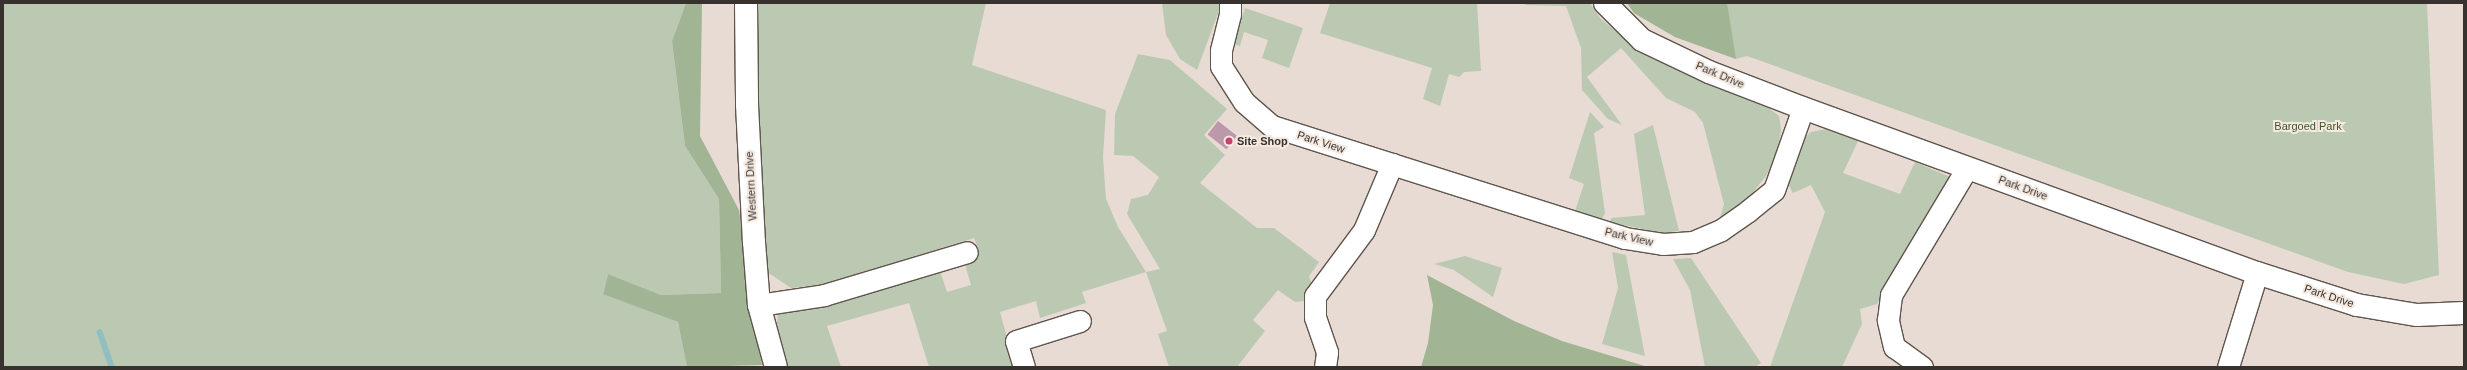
<!DOCTYPE html>
<style>
body{margin:0}
#map{position:relative;width:2467px;height:370px;overflow:hidden;background:#e8dbd3;font-family:Arial,sans-serif}
div>[style]{position:absolute}
[style*='--x']{left:calc(var(--x)*1px);top:calc(var(--y)*1px);width:calc(var(--w)*1px);rotate:calc(var(--a)*1deg)}
.green>*{inset:0;background:#bbc9b3}
.forest>*{inset:0;background:#a1b595}
.stream>*{height:5.5px;margin:-2.75px;padding:0 2.75px;transform-origin:2.75px;border-radius:2.75px;background:#91bfc1}
.building>*{inset:0;background:#bb98aa;transform-origin:0 0}
.roads{filter:drop-shadow(1px 0 #5f554d) drop-shadow(-1px 0 #5f554d) drop-shadow(0 1px #5f554d) drop-shadow(0 -1px #5f554d)}
.street>*{height:21px;margin:-10.5px;padding:0 10.5px;transform-origin:10.5px;border-radius:10.5px;background:#fff}
.secondary>*{height:22px;margin:-11px;padding:0 11px;transform-origin:11px;border-radius:11px;background:#fff}
.dots>*{width:11px;height:11px;translate:-50% -50%;box-sizing:border-box;border:2px solid #f5e9e0;border-radius:50%}
span{translate:-50% -50%;white-space:nowrap;text-align:center;line-height:1.15;-webkit-text-stroke:4px #f5e9e0;paint-order:stroke}
.street-label{font-size:11px;color:#37322e}
.park-label{font-size:11px;color:#3c5728}
.poi-label{font-size:11px;color:#37322e;font-weight:700}
.left{translate:0 -50%;text-align:left}
.frame{position:absolute;inset:0;border:4px solid #37322e;pointer-events:none}
</style>
<div id="map">
<div class="green">
<i style="clip-path:polygon(3px 3px,686px 3px,672px 41px,685px 146px,719px 199px,721px 293px,661px 295px,608px 274px,603px 293px,678px 322px,687px 367px,3px 367px)"></i>
<i style="clip-path:polygon(755px 3px,986px 3px,972px 65px,1106px 110px,1103px 157px,1106px 199px,1118px 227px,1146px 272px,1160px 269px,1127px 214px,1131px 199px,1148px 195px,1159px 177px,1133px 156px,1114px 155px,1115px 114px,1138px 54px,1170px 60px,1227px 109px,1204px 135px,1225px 155px,1200px 183px,1257px 228px,1274px 228px,1319px 262px,1309px 276px,1312px 285px,1304px 301px,1295px 302px,1278px 290px,1253px 320px,1265px 331px,1237px 367px,1169px 367px,1158px 334px,1167px 331px,1146px 272px,1082px 292px,1086px 303px,1040px 318px,1036px 301px,1000px 312px,1015px 367px,929px 367px,909px 303px,827px 326px,841px 367px,785px 367px,775px 331px,779px 312px,939px 268px,947px 292px,971px 285px,966px 268px,967px 258px,979px 250px,974px 238px,826px 284px,791px 288px,767px 272px,758px 191px)"></i>
<i style="clip-path:polygon(1162px 3px,1219px 3px,1220px 8px,1197px 70px,1180px 59px,1166px 35px)"></i>
<i style="clip-path:polygon(1330px 3px,1477px 3px,1481px 71px,1464px 72px,1459px 77px,1449px 74px,1440px 106px,1423px 99px,1432px 68px,1320px 33px)"></i>
<i style="clip-path:polygon(1525px 3px,1590px 3px,1601px 19px,1629px 42px,1762px 103px,1779px 116px,1781px 129px,1778px 152px,1766px 176px,1746px 201px,1719px 221px,1724px 204px,1703px 123px,1695px 112px,1666px 98px,1621px 48px,1587px 77px,1622px 125px,1608px 119px,1582px 90px,1581px 48px,1566px 6px,1525px 5px)"></i>
<i style="clip-path:polygon(1627px 3px,2427px 3px,2439px 275px,2404px 284px,2348px 272px,1747px 56px,1736px 59px,1675px 37px,1634px 13px)"></i>
<i style="clip-path:polygon(1245px 8px,1303px 28px,1289px 68px,1262px 58px,1268px 40px,1244px 32px,1240px 46px,1233px 44px)"></i>
<i style="clip-path:polygon(1590px 112px,1604px 127px,1594px 133px,1605px 213px,1601px 221px,1575px 211px,1584px 184px,1569px 178px)"></i>
<i style="clip-path:polygon(1653px 125px,1679px 231px,1662px 233px,1609px 222px,1612px 218px,1645px 215px,1634px 134px)"></i>
<i style="clip-path:polygon(1826px 129px,1859px 139px,1843px 173px,1900px 194px,1915px 162px,1955px 179px,1877px 304px,1860px 309px,1862px 324px,1842px 367px,1770px 367px,1825px 212px,1811px 185px,1793px 193px,1786px 180px,1801px 141px,1811px 132px)"></i>
<i style="clip-path:polygon(1612px 252px,1626px 255px,1645px 356px,1602px 344px,1618px 288px)"></i>
<i style="clip-path:polygon(1465px 256px,1502px 268px,1493px 297px,1454px 270px,1434px 264px)"></i>
<i style="clip-path:polygon(1691px 258px,1761px 363px,1755px 367px,1705px 367px,1690px 290px,1673px 259px)"></i>
</div>
<div class="forest">
<i style="clip-path:polygon(686px 3px,702px 3px,700px 136px,739px 210px,762px 365px,687px 367px,678px 322px,603px 294px,608px 274px,661px 295px,721px 293px,719px 199px,685px 146px,672px 41px)"></i>
<i style="clip-path:polygon(1627px 3px,1727px 3px,1736px 59px,1675px 37px,1634px 13px)"></i>
<i style="clip-path:polygon(1427px 275px,1514px 321px,1562px 341px,1648px 367px,1421px 367px,1428px 343px,1433px 305px)"></i>
</div>
<div class="stream">
<i style="--x:100;--y:332;--w:37;--a:71"></i>
</div>
<div class="building">
<i style="left:1218px;top:121px;width:24px;height:17px;rotate:38deg"></i>
</div>
<div class="roads">
<div class="street">
<i style="--x:1230;--y:3;--w:11;--a:90"></i>
<i style="--x:1230;--y:14;--w:37;--a:104"></i>
<i style="--x:1221;--y:50;--w:16;--a:90"></i>
<i style="--x:1221;--y:66;--w:43;--a:57.4"></i>
<i style="--x:1244;--y:102;--w:37;--a:41"></i>
<i style="--x:1272;--y:126;--w:370;--a:17.6"></i>
<i style="--x:1625;--y:238;--w:38;--a:9"></i>
<i style="--x:1663;--y:244;--w:30;--a:-4"></i>
<i style="--x:1693;--y:242;--w:30;--a:-23"></i>
<i style="--x:1721;--y:230;--w:33;--a:-35"></i>
<i style="--x:1748;--y:211;--w:33;--a:-39"></i>
<i style="--x:1774;--y:190;--w:87;--a:-70.5"></i>
<i style="--x:759;--y:305;--w:66;--a:-8.7"></i>
<i style="--x:824;--y:295;--w:149;--a:-16.7"></i>
<i style="--x:1024;--y:367;--w:27;--a:-107"></i>
<i style="--x:1016;--y:341;--w:67;--a:-17.4"></i>
<i style="--x:1325;--y:367;--w:15;--a:-82"></i>
<i style="--x:1327;--y:352;--w:37;--a:-109"></i>
<i style="--x:1315;--y:317;--w:21;--a:-90"></i>
<i style="--x:1315;--y:296;--w:82;--a:-53.4"></i>
<i style="--x:1364;--y:230;--w:72;--a:-67"></i>
<i style="--x:1922;--y:367;--w:34;--a:-144"></i>
<i style="--x:1894;--y:347;--w:28;--a:-103"></i>
<i style="--x:1888;--y:320;--w:25;--a:-83"></i>
<i style="--x:1891;--y:295;--w:148;--a:-59.1"></i>
<i style="--x:2228;--y:367;--w:98;--a:-72.9"></i>
</div>
<div class="secondary">
<i style="--x:746;--y:3;--w:102;--a:89.4"></i>
<i style="--x:747;--y:105;--w:137;--a:87.1"></i>
<i style="--x:754;--y:242;--w:63;--a:85.5"></i>
<i style="--x:759;--y:305;--w:64;--a:74.7"></i>
<i style="--x:1605;--y:3;--w:52;--a:45"></i>
<i style="--x:1642;--y:40;--w:74;--a:25.5"></i>
<i style="--x:1709;--y:72;--w:101;--a:21"></i>
<i style="--x:1803;--y:108;--w:483;--a:20"></i>
<i style="--x:2257;--y:273;--w:105;--a:17.7"></i>
<i style="--x:2357;--y:305;--w:61;--a:9.5"></i>
<i style="--x:2417;--y:315;--w:47;--a:-2.4"></i>
</div>
</div>
<div class="dots">
<i style="left:1229px;top:141px;background:#cc3f6f"></i>
</div>
<div class="street-label">
<span style="left:1720px;top:75px;rotate:23deg">Park Drive</span>
<span style="left:1321px;top:142px;rotate:18deg">Park View</span>
<span style="left:751px;top:186px;rotate:-93deg">Western Drive</span>
<span style="left:2023px;top:188px;rotate:20deg">Park Drive</span>
<span style="left:1629px;top:237px;rotate:13deg">Park View</span>
<span style="left:2329px;top:296px;rotate:18deg">Park Drive</span>
</div>
<div class="park-label">
<span style="left:2308px;top:126px">Bargoed Park</span>
</div>
<div class="poi-label">
<span class="left" style="left:1237px;top:141px">Site Shop</span>
</div>
<div class="frame"></div>
</div>
